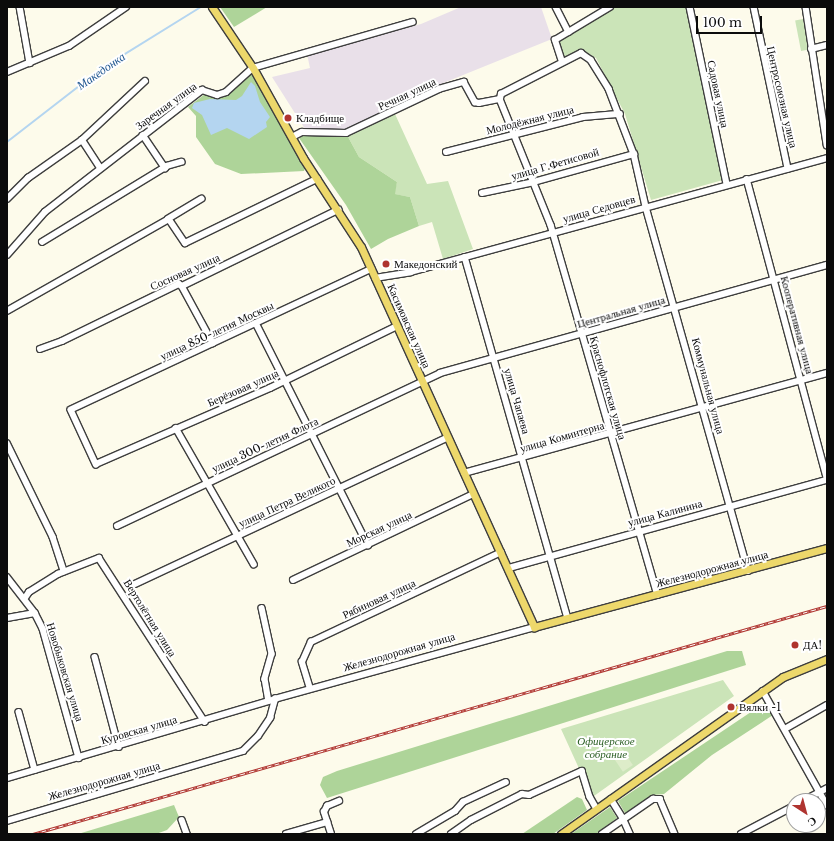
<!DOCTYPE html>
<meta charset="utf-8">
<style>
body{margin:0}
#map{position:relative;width:834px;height:841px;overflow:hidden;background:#fdfbeb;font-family:"Libre Baskerville",serif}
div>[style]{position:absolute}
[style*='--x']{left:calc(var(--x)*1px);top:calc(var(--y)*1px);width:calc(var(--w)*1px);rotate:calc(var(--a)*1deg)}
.industrial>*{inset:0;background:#e9e0e9}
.green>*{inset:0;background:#cbe4b8;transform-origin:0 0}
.forest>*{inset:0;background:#aed499}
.pitch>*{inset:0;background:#ddecc9;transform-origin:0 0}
.water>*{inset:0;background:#b4d5f0}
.stream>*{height:1.5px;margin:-0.75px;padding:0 0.75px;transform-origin:0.75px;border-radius:0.75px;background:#b4d5f0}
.roads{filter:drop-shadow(1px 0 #3e3e3e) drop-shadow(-1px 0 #3e3e3e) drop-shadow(0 1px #3e3e3e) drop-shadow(0 -1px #3e3e3e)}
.minor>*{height:5.5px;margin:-2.75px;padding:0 2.75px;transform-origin:2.75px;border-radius:2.75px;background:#fff}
.major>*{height:7px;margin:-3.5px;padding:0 3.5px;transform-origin:3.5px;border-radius:3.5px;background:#edd86b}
.rail>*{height:3px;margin-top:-1.5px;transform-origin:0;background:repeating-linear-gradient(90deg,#fff 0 4.5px,#af3430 0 9px);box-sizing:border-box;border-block:1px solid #af3430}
.dots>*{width:11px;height:11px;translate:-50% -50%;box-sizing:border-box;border:2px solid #fff;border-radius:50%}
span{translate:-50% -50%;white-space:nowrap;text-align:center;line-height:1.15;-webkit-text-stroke:4px #fff;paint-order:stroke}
.street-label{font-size:11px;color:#0b0b0b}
.poi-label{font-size:11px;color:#0b0b0b}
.left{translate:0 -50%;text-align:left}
.park-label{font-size:11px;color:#295d22;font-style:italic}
.water-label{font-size:12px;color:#205791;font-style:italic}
.frame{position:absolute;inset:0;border:8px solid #0b0b0b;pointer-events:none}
.north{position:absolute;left:786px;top:793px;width:40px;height:40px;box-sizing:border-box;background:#fff;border:1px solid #9d9d9d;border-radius:50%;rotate:144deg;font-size:11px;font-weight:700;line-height:16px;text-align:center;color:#0b0b0b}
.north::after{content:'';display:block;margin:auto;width:14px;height:18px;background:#af3430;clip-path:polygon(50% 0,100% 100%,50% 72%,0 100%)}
.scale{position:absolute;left:696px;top:16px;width:66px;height:18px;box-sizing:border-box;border:2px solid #0b0b0b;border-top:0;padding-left:5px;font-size:12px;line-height:14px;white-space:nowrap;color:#0b0b0b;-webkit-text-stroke:3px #fff;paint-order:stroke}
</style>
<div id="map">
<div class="industrial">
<i style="clip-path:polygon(461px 7px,541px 7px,552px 39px,436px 86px,343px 130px,305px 129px,272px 77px,310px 68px,307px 54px,421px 24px)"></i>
</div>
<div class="green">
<i style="clip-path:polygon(614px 7px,688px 7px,723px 180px,651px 200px,625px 114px,596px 58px,582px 50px,564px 58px,558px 41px)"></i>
<i style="left:803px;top:19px;width:31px;height:8px;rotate:79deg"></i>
<i style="clip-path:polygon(395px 114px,427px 184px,448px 181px,473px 249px,443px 259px,432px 222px,419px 226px,410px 197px,394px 194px,397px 182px,359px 157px,347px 135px)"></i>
<i style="clip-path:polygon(723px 680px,734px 696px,587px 801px,582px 775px,561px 729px)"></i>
</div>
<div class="forest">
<i style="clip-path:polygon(220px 7px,267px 7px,234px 27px)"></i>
<i style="clip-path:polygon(253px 71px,305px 168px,304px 171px,241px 174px,215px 164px,196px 137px,196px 116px,188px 107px,205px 94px,215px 97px,228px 95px)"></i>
<i style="clip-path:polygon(305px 134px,347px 135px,359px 157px,397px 182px,395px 194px,410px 197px,419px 226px,388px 239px,371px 249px,346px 205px,299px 138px)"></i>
<i style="clip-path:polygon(727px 651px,742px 651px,746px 665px,327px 798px,320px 785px,323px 777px,337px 771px)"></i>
<i style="clip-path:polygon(766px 702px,773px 715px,712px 755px,664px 794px,653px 795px,625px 813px,618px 801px)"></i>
<i style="clip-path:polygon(577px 797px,582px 799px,587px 810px,553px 834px,522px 834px)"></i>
<i style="clip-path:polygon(174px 805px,179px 817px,167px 830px,156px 834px,78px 834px)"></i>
<i style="clip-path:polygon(610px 807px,617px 818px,596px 834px,571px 834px)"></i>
</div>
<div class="pitch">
<i style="left:620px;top:746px;width:23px;height:12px;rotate:56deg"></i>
</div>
<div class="water">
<i style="clip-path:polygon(251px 82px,255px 86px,260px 102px,270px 117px,266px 122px,267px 127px,249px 139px,227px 128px,211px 135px,202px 115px,192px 108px,194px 103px,210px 99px,236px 100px,242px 96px)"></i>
</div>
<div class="stream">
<i style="--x:7;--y:142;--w:119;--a:-37.8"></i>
<i style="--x:101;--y:69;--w:118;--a:-31.8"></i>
</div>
<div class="roads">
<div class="minor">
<i style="--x:20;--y:7;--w:57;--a:79.9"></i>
<i style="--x:556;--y:7;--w:28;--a:63"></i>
<i style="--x:690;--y:7;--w:181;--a:78.2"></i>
<i style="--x:754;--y:7;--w:165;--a:78.1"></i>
<i style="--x:806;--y:7;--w:140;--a:81.3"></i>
<i style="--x:811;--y:49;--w:16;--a:-14"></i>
<i style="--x:562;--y:62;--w:23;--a:-108"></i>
<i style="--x:555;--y:40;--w:64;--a:-31"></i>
<i style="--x:7;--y:72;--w:67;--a:-22.8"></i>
<i style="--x:69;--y:46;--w:69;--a:-34.4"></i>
<i style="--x:500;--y:99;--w:136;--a:68"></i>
<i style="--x:551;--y:225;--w:385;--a:73.9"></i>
<i style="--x:143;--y:135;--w:40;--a:56"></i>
<i style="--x:292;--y:137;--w:11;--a:-27"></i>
<i style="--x:302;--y:132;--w:44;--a:1.3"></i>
<i style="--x:346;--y:133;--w:103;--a:-25.3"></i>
<i style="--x:439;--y:89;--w:26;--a:-16"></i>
<i style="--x:464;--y:82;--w:23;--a:61"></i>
<i style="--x:475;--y:102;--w:4;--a:14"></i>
<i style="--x:479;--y:103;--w:21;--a:-11"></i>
<i style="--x:500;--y:99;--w:5;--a:-79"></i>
<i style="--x:501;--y:94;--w:90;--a:-27.1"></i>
<i style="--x:581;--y:53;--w:12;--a:35"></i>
<i style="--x:591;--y:60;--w:34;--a:58"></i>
<i style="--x:609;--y:89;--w:70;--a:69"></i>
<i style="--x:634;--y:154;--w:54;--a:77.2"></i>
<i style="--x:646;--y:207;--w:378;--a:74.3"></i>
<i style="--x:446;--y:152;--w:141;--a:-14.3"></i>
<i style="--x:583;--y:117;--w:37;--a:-5"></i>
<i style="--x:100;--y:168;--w:33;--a:-123"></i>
<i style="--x:82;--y:140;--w:86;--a:-43.1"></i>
<i style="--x:747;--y:179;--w:309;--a:75"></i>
<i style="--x:482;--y:193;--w:53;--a:-11.9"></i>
<i style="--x:534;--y:182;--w:104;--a:-15.6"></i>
<i style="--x:7;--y:199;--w:30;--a:-45"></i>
<i style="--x:28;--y:178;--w:66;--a:-35.1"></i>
<i style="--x:202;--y:199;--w:39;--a:149"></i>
<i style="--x:169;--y:219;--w:29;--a:56"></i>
<i style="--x:185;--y:243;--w:147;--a:-25.9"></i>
<i style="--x:42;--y:242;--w:146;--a:-31.3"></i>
<i style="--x:167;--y:166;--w:15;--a:-16"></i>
<i style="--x:7;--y:255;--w:57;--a:-48.5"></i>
<i style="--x:45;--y:212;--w:199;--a:-37.8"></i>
<i style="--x:202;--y:90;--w:16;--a:18"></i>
<i style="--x:217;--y:95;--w:9;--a:-18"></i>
<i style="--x:226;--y:92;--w:36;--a:-42"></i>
<i style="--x:253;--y:68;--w:166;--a:-16.1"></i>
<i style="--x:465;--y:257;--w:376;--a:74.1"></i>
<i style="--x:372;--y:269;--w:332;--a:154.9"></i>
<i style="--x:71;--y:410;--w:60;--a:65.2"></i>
<i style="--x:96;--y:464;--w:190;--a:-23.6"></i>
<i style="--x:270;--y:388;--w:141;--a:-26"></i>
<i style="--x:375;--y:278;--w:36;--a:-9"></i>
<i style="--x:411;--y:272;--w:431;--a:-15.3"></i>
<i style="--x:182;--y:286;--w:65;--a:61.5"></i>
<i style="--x:7;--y:311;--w:186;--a:-29.6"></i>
<i style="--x:256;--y:323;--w:249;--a:63.2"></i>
<i style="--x:40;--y:349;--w:23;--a:-20"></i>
<i style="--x:62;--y:341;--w:130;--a:-26"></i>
<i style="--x:179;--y:284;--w:4;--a:34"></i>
<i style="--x:182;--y:286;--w:174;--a:-26"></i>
<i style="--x:176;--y:428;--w:157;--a:60.2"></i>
<i style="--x:7;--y:443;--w:105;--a:63.9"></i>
<i style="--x:53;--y:537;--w:36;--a:72"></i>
<i style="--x:464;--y:473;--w:377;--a:-15.4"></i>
<i style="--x:117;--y:526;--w:357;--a:-25.3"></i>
<i style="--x:440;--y:373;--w:402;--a:-15.6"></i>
<i style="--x:509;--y:568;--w:330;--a:-15.5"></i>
<i style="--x:7;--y:577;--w:46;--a:52.1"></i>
<i style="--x:35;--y:613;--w:18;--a:63"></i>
<i style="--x:43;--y:629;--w:134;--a:74.4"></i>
<i style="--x:293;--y:580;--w:199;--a:-25.5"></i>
<i style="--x:135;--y:584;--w:344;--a:-25.1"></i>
<i style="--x:25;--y:598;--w:7;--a:-56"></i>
<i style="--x:29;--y:592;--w:34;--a:-32"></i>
<i style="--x:58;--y:574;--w:44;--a:-21.3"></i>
<i style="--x:99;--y:558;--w:195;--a:57.1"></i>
<i style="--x:262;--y:608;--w:47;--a:77.7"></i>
<i style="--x:272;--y:654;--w:26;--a:106"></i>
<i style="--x:265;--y:679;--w:22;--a:80"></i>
<i style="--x:7;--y:618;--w:28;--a:-10"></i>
<i style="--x:95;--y:657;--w:93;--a:75.1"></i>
<i style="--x:310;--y:689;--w:28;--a:-107"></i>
<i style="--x:302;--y:662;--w:22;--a:-66"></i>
<i style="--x:311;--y:642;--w:210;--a:-25.3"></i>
<i style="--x:763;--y:691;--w:131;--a:60.7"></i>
<i style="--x:19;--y:712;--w:60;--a:74.6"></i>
<i style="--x:785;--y:729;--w:48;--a:-29.7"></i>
<i style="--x:7;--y:778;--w:279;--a:-16.4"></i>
<i style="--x:611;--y:799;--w:22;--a:58"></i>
<i style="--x:623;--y:818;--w:17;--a:66"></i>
<i style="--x:803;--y:801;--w:27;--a:-28"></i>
<i style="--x:182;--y:820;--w:15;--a:70"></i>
<i style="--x:7;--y:821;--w:246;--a:-16.5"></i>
<i style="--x:243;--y:751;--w:21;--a:-45"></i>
<i style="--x:258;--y:736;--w:22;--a:-56"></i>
<i style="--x:270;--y:718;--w:20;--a:-75"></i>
<i style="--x:275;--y:699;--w:269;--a:-15.5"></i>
<i style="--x:286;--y:834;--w:43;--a:-16.3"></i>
<i style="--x:331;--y:834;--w:23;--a:-108"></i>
<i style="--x:324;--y:812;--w:7;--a:-63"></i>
<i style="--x:327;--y:806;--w:13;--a:-23"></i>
<i style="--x:416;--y:834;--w:45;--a:-30.5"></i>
<i style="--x:455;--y:811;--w:12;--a:-48"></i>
<i style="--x:463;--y:802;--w:47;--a:-24.9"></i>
<i style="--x:451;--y:834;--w:24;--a:-35"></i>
<i style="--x:471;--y:820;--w:57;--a:-27"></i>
<i style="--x:522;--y:794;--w:7;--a:8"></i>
<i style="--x:529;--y:795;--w:58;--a:-24.4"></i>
<i style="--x:582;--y:771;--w:27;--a:73"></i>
<i style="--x:590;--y:797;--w:14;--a:60"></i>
<i style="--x:602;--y:834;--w:62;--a:-34.5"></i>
<i style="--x:653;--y:799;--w:7;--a:0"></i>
<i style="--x:660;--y:799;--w:38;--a:67"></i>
<i style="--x:741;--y:834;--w:60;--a:-27.8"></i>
</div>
<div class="major">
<i style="--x:212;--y:7;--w:73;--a:56.1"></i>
<i style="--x:253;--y:68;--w:103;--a:60.9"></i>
<i style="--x:303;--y:158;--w:106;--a:56.9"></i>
<i style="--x:361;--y:247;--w:418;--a:65.5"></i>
<i style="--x:534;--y:627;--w:303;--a:-15.1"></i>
<i style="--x:561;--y:834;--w:272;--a:-35.3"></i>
<i style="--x:783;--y:677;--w:48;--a:-22.2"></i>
</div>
</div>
<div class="rail">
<i style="--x:33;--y:834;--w:826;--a:-16.02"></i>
</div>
<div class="dots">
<i style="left:288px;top:118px;background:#af3430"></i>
<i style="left:386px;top:264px;background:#af3430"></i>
<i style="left:795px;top:645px;background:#af3430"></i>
<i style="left:731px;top:707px;background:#af3430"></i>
</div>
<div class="street-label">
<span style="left:407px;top:94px;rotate:-25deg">Речная улица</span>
<span style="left:718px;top:94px;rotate:78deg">Садовая улица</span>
<span style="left:782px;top:97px;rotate:77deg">Центросоюзная улица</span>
<span style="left:166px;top:106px;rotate:-36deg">Заречная улица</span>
<span style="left:530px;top:120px;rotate:-14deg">Молодёжная улица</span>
<span style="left:555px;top:164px;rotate:-16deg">улица Г.Фетисовой</span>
<span style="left:599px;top:209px;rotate:-16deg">улица Седовцев</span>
<span style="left:185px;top:272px;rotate:-24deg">Сосновая улица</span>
<span style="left:621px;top:312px;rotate:-16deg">Центральная улица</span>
<span style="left:797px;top:325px;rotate:75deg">Кооперативная улица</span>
<span style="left:409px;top:326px;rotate:66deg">Касимовская улица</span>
<span style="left:217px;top:331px;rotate:-25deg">улица 850-летия Москвы</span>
<span style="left:708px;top:386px;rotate:75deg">Коммунальная улица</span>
<span style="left:243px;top:388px;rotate:-24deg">Берёзовая улица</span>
<span style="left:608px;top:388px;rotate:74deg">Краснофлотская улица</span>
<span style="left:517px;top:401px;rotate:74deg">улица Чапаева</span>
<span style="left:562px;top:437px;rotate:-16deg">улица Коминтерна</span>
<span style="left:265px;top:445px;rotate:-25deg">улица 300-летия Флота</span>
<span style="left:287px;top:502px;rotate:-25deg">улица Петра Великого</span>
<span style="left:665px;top:513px;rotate:-15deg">улица Калинина</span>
<span style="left:379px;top:529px;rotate:-25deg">Морская улица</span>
<span style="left:712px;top:569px;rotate:-15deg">Железнодорожная улица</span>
<span style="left:379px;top:599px;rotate:-25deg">Рябиновая улица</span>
<span style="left:150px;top:618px;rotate:58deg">Вертолётная улица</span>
<span style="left:399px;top:652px;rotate:-16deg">Железнодорожная улица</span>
<span style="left:65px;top:672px;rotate:73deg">Новобыковская улица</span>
<span style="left:139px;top:730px;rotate:-16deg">Куровская улица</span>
<span style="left:104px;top:781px;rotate:-16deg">Железнодорожная улица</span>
</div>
<div class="poi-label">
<span class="left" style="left:296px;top:118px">Кладбище</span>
<span class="left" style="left:394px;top:264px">Македонский</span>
<span class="left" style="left:803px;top:645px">ДА!</span>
<span class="left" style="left:739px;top:707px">Вялки -1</span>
</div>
<div class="park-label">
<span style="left:606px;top:748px">Офицерское<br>собрание</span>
</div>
<div class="water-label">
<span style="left:101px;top:71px;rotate:-35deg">Македонка</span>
</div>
<div class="frame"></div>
<div class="north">С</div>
<div class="scale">100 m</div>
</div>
